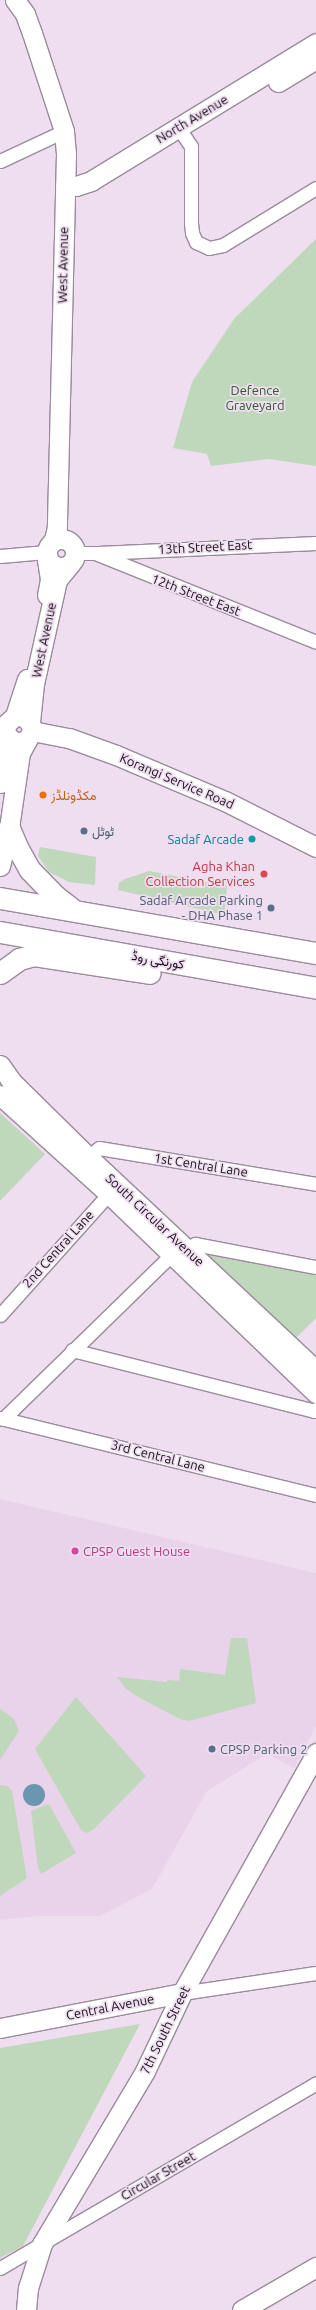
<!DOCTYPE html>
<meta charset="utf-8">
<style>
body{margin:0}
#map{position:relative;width:316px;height:2310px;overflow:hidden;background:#eedef0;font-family:Ubuntu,Vazirmatn,sans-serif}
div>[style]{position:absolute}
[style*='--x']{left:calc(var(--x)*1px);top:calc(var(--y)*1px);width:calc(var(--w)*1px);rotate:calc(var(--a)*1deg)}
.built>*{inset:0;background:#e9d3eb}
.green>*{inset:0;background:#bfd7bb}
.water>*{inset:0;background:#6b96af}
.round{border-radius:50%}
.roads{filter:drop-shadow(1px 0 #9a8b9c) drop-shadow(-1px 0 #9a8b9c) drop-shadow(0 1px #9a8b9c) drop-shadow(0 -1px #9a8b9c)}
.street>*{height:13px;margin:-6.5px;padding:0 6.5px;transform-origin:6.5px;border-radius:6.5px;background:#fff}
.secondary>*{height:19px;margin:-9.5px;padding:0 9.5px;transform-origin:9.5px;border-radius:9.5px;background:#fff}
.secondary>.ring{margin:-9.5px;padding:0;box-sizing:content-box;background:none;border:19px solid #fff;border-radius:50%}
.primary>*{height:21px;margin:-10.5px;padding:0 10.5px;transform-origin:10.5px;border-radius:10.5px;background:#fff}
.dots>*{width:11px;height:11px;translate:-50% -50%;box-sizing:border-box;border:2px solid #eedef0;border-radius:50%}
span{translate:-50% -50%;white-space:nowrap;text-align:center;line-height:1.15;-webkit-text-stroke:3.5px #eedef0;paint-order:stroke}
.street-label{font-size:13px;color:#171117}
.park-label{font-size:13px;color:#2f5a29}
.food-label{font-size:13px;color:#c56008}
.left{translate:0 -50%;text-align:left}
.service-label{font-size:13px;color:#4e5e75}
.right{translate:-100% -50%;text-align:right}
.culture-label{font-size:13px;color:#0d838f}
.health-label{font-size:13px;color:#be3a42}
.hotel-label{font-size:13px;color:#b23c85}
</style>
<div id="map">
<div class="built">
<i style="clip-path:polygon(0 1499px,316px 1573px,316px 1726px,294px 1768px,267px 1754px,207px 1791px,152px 1889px,100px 1916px,39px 1916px,0 1920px)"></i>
</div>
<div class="green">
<i style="clip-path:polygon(316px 239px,316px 466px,269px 459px,211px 466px,207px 454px,173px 448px,192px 382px,234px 319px)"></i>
<i style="clip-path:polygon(40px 847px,96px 857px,95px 885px,69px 882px,49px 872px,38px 856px)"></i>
<i style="clip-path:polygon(149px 871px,227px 886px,224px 915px,118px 890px,119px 883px,125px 879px)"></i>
<i style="clip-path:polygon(0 1113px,45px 1154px,0 1201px)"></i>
<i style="clip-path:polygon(196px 1246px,316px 1270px,316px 1318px,290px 1344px)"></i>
<i style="clip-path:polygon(231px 1638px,247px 1638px,256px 1703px,189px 1721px,180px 1719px,140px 1698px,126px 1689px,117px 1677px,167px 1682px,167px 1680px,179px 1681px,180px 1669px,225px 1675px)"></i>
<i style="clip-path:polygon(76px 1697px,146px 1776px,94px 1829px,87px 1833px,81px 1830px,35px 1749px)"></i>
<i style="clip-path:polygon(0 1709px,14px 1719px,19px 1731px,0 1760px)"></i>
<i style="clip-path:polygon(0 1785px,7px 1786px,12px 1791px,27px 1878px,0 1896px)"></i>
<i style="clip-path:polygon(49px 1804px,76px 1853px,41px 1874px,38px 1868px,31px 1811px)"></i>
<i style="clip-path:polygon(140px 2024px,23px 2246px,0 2258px,0 2048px)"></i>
</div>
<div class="water">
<i class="round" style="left:23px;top:1784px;width:22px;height:22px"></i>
</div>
<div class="roads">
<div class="street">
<i style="--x:178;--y:127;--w:23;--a:56"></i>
<i style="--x:191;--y:146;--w:77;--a:90"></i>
<i style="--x:191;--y:223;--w:10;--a:84"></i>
<i style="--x:192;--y:233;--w:10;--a:66"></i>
<i style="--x:196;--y:242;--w:14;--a:25"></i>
<i style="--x:209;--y:248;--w:14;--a:-12"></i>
<i style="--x:223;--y:245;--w:109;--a:-31.5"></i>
<i style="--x:0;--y:161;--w:71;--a:-25.1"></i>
<i style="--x:76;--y:553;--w:19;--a:0"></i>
<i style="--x:95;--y:553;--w:238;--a:21.9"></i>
<i style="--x:98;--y:553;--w:218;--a:-2.6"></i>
<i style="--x:0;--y:556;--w:46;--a:-5"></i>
<i style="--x:88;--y:1157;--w:14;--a:-39"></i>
<i style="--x:99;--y:1148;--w:220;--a:9.4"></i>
<i style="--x:187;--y:1251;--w:11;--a:-41"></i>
<i style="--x:195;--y:1244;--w:123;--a:10.8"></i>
<i style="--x:0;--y:1315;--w:171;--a:-48.1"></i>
<i style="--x:72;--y:1350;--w:250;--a:14.1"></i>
<i style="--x:314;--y:1411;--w:3;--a:-45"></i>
<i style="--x:0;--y:1418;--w:325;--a:13.7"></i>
<i style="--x:3;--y:1419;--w:235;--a:-44.3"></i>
<i style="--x:182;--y:1993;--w:135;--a:-8.5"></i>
<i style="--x:0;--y:2268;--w:366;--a:-30.3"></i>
</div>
<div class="secondary">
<i style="--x:15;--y:0;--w:17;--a:54"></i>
<i style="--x:25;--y:14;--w:20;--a:70"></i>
<i style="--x:32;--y:33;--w:103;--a:71.9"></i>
<i style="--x:64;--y:131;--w:23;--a:85"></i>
<i style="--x:66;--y:154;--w:373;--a:91.4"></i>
<i style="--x:57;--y:527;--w:13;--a:103"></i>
<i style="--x:278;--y:82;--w:44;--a:-31.2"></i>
<i style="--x:65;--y:186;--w:11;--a:0"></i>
<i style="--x:76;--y:186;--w:16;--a:-18"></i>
<i style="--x:91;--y:181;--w:264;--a:-31.5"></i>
<i class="ring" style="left:47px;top:539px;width:9px;height:9px"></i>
<i style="--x:47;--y:595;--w:16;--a:-79"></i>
<i style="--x:50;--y:579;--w:20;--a:-99"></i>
<i style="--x:15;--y:716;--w:39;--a:-72"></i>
<i style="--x:30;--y:722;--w:38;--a:-84"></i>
<i style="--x:34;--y:684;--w:107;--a:-77.5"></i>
<i style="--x:57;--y:580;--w:22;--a:-51"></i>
<i style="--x:32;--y:731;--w:38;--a:11"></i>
<i style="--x:69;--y:738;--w:50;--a:19.9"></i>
<i style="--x:116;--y:755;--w:118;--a:22.9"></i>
<i style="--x:225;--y:801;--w:102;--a:26.8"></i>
<i style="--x:0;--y:783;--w:34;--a:-76"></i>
<i style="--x:8;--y:750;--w:25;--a:-97"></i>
<i style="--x:5;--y:725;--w:13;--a:-42"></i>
<i style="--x:15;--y:716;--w:7;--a:0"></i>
<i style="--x:22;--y:716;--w:10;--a:37"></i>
<i style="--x:30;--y:722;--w:9;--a:77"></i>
<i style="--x:32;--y:731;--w:10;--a:119"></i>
<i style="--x:27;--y:740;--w:11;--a:165"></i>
<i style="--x:16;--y:743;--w:11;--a:-142"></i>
<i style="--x:0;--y:866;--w:39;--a:-77"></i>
<i style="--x:9;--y:828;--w:76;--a:-81.7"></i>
<i style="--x:20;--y:753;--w:15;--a:-62"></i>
<i style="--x:0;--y:1065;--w:19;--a:55"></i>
<i style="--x:11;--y:1081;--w:108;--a:44.6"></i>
<i style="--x:88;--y:1157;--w:312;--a:43.1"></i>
<i style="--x:0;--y:1095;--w:146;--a:42.2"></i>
<i style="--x:108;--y:1193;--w:289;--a:43.9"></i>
<i style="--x:0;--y:2028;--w:185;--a:-10.9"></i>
<i style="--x:26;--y:2310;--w:22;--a:-85"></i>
<i style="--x:28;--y:2288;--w:46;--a:-72.3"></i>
<i style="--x:42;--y:2244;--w:201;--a:-59.2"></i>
<i style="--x:145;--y:2071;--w:86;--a:-64.6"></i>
<i style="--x:182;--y:1993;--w:275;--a:-60.8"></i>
<i style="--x:242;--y:2310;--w:86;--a:-30.2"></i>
</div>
<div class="primary">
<i style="--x:9;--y:828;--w:21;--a:67"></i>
<i style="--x:17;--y:847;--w:26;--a:61"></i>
<i style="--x:30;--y:870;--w:36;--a:46"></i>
<i style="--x:55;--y:896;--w:20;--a:37"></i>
<i style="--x:0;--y:898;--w:321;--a:9.9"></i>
<i style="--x:0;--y:932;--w:321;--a:10"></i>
<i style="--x:0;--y:973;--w:24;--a:-36"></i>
<i style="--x:19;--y:959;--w:16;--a:-15"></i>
<i style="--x:34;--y:955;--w:117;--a:8.8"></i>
</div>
</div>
<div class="dots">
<i style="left:43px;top:795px;background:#e8710a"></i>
<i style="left:84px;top:831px;background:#5c6f8a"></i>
<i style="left:252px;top:839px;background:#0f9aa8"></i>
<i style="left:264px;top:874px;background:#e0444e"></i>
<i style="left:271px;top:908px;background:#5c6f8a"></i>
<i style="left:75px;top:1551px;background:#d1479c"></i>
<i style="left:212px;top:1749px;background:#5c6f8a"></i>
</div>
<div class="street-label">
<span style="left:192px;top:119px;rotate:-31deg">North Avenue</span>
<span style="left:63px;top:265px;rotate:-89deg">West Avenue</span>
<span style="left:205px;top:547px;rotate:-3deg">13th Street East</span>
<span style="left:196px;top:595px;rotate:21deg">12th Street East</span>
<span style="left:44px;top:640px;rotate:-78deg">West Avenue</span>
<span style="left:177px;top:781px;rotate:23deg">Korangi Service Road</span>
<span style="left:158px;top:960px;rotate:10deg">کورنگی روڈ</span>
<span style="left:201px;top:1165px;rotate:9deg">1st Central Lane</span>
<span style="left:155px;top:1220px;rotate:43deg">South Circular Avenue</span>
<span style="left:58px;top:1249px;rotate:-48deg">2nd Central Lane</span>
<span style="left:158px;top:1456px;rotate:14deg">3rd Central Lane</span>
<span style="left:110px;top:2007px;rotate:-11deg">Central Avenue</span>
<span style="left:165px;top:2030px;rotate:-64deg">7th South Street</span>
<span style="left:158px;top:2176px;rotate:-30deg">Circular Street</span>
</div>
<div class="park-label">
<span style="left:255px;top:398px">Defence<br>Graveyard</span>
</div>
<div class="food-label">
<span class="left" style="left:51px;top:795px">مکڈونلڈز</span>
</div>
<div class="service-label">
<span class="left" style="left:92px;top:831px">ٹوٹل</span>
<span class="right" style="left:263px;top:908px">Sadaf Arcade Parking<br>- DHA Phase 1</span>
<span class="left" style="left:220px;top:1749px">CPSP Parking 2</span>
</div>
<div class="culture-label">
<span class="right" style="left:244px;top:839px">Sadaf Arcade</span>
</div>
<div class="health-label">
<span class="right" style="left:255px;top:874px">Agha Khan<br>Collection Services</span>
</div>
<div class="hotel-label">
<span class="left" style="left:83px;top:1551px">CPSP Guest House</span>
</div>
</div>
